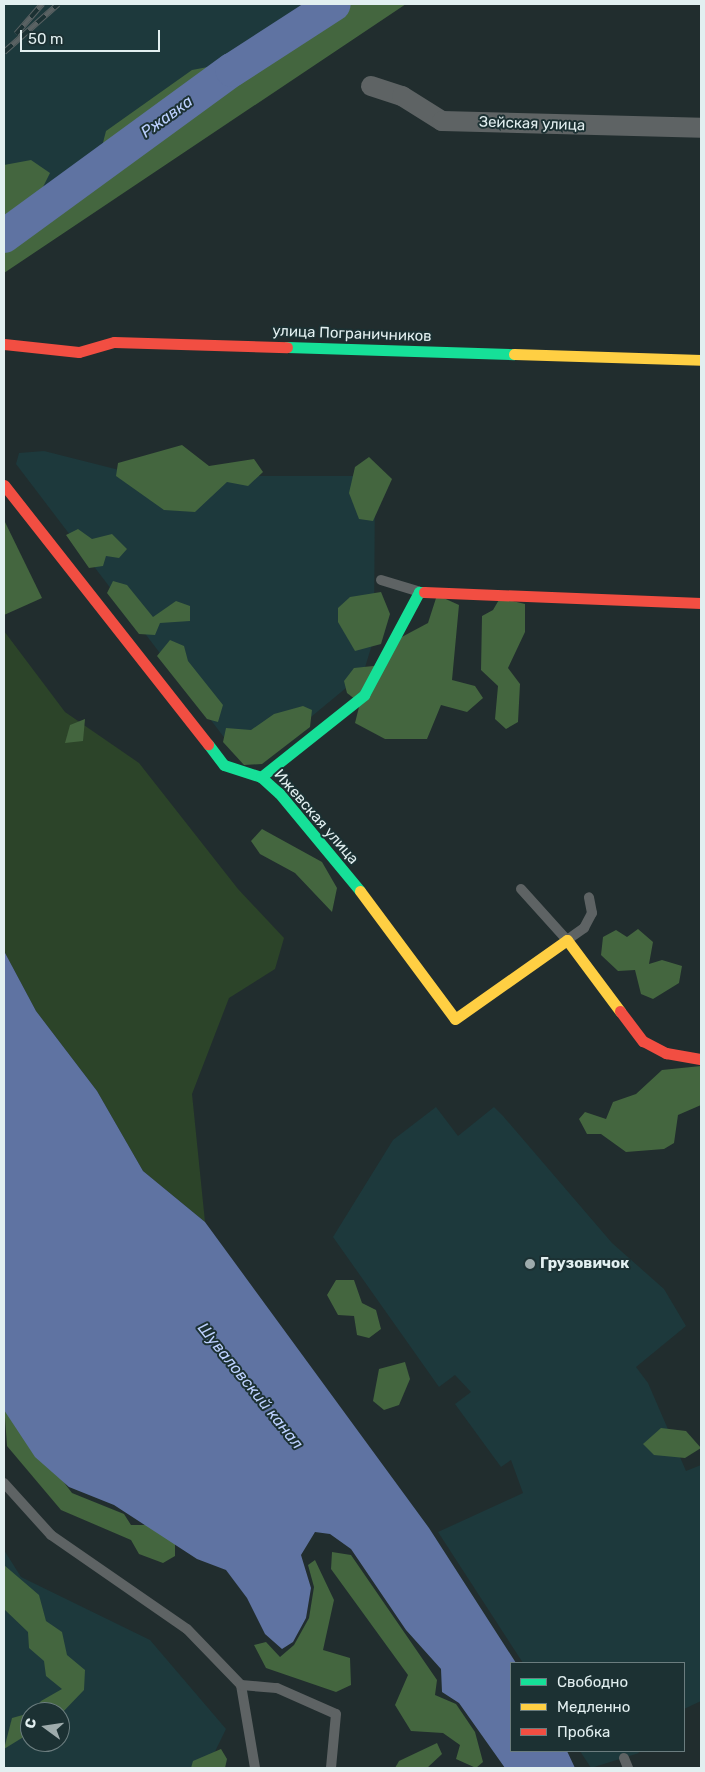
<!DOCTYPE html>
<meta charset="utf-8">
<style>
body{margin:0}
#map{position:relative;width:705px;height:1772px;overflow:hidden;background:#212d2e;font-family:Rubik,sans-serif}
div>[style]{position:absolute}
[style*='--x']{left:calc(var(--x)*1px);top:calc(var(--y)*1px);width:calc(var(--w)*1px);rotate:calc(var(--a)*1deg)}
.built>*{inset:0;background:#1d393c}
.green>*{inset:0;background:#2c4429}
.forest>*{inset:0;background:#44663f}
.water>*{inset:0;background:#5f73a2}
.river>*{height:34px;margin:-17px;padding:0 17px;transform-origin:17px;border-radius:17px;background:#5f73a2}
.lane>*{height:10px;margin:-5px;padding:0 5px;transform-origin:5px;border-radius:5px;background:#5e6364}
.street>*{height:20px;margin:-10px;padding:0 10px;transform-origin:10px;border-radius:10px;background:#5e6364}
.fast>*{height:11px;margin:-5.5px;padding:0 5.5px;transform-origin:5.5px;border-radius:5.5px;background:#16e098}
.slow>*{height:11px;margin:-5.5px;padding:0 5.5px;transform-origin:5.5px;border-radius:5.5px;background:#ffcf43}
.jam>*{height:11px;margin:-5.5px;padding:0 5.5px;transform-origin:5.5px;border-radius:5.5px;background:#f24e42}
.rail>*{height:5.5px;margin-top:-2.75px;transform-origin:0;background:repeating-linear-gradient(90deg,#1c3133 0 11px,#5a6263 0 22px);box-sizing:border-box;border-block:1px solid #5a6263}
.dots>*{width:14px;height:14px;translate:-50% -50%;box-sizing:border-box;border:2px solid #1c3133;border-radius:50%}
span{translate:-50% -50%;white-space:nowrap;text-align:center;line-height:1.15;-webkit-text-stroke:4px #1c3133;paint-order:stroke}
.street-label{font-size:15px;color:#e2eff0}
.poi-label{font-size:15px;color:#e2eff0;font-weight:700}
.left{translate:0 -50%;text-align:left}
.water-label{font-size:16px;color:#bdd1ff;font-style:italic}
.frame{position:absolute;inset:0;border:5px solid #e2eff0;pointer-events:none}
.legend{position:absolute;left:510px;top:1662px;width:175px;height:90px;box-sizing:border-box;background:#1c3133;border:1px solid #6b7d7f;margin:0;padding:6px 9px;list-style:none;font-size:15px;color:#e2eff0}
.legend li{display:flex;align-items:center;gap:10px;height:25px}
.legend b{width:25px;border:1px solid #6b7d7f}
.north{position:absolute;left:20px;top:1702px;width:50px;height:50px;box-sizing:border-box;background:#1c3133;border:1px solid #6b7d7f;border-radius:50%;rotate:284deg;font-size:14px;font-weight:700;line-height:20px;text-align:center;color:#e2eff0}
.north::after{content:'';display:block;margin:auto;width:18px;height:22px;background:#9eabac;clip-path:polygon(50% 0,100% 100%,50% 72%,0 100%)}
.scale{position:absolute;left:20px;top:30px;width:140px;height:22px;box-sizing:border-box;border:2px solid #e2eff0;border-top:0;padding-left:6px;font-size:15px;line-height:18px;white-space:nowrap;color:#e2eff0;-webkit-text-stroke:4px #1c3133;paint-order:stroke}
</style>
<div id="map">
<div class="built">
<i style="clip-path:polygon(4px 4px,386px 4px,4px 261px)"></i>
<i style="clip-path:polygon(44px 451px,143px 476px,375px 476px,374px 638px,363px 674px,260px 759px,242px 761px,16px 464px,19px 453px)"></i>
<i style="clip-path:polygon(436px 1107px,458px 1136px,494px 1107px,503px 1116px,612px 1243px,664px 1289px,686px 1326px,636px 1367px,648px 1383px,686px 1471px,701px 1465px,701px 1701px,684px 1709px,684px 1663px,523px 1663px,438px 1532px,523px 1493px,511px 1460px,501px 1467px,455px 1404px,471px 1392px,455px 1375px,439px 1387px,333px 1237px,393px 1140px)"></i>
<i style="clip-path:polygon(evenodd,4px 1550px,21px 1577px,150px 1640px,226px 1729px,207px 1768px,4px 1768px,4px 1550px,30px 1712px,60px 1712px,60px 1742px,30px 1742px,30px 1712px)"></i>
<i style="clip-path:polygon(580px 1751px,638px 1751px,639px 1753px,591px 1768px)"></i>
</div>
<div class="green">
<i style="clip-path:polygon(4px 631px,65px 712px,139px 763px,238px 889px,284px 938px,275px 969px,229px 998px,192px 1094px,205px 1222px,143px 1171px,97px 1091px,36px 1011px,4px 951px)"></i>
</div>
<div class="forest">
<i style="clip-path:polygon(334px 4px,406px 4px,4px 273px,4px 229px,97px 166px,106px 131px,192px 70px,250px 59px)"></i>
<i style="clip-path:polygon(31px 160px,50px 173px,37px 199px,4px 222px,4px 165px)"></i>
<i style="clip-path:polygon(182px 445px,209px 466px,254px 459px,263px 472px,248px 486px,227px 482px,195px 512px,164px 510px,116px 476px,118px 463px)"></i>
<i style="clip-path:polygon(369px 457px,392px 479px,373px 521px,359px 519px,349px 493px,355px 467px)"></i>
<i style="clip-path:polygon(4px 520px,42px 598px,4px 615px)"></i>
<i style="clip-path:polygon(78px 529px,92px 539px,112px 534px,127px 549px,119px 558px,106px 556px,103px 566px,89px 568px,66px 535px)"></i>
<i style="clip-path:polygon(113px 581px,127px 585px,153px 617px,176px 601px,190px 606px,190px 621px,160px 623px,155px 635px,139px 634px,107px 593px)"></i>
<i style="clip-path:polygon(381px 592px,390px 614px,381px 644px,355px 651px,338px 622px,338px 608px,350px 597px)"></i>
<i style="clip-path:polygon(437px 595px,459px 605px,452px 680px,475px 686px,483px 698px,467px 712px,441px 705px,427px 739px,385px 739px,355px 723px,360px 703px,347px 693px,344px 681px,354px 668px,383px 665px,398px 639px,428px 623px)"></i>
<i style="clip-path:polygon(500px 598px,525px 604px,525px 632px,508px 668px,520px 684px,518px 722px,506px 729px,495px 719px,498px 686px,481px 670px,482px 616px,493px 610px)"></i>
<i style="clip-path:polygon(170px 640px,184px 646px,188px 661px,223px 705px,218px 722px,207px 719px,157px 656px)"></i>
<i style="clip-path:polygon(303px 706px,312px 710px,310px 727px,262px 764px,244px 765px,223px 742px,226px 728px,251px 730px,274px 714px)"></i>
<i style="clip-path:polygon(85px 719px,83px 741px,65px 743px,70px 725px)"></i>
<i style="clip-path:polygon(262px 829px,322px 862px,337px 888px,332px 912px,295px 873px,260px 854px,251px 841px)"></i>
<i style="clip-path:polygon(638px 929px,653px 942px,649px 964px,662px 960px,682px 966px,679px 983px,653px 999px,641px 994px,635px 970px,618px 971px,601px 955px,603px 937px,616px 930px,627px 937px)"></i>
<i style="clip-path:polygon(701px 1066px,701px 1105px,678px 1115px,674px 1143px,664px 1149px,626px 1152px,601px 1134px,587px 1134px,579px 1119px,585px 1112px,606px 1119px,613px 1102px,636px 1094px,662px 1070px)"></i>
<i style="clip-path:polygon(336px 1280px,354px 1280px,362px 1303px,376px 1310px,381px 1329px,369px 1338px,357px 1335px,354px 1316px,338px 1315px,327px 1295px)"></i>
<i style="clip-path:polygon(405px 1362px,410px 1379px,399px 1405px,384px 1410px,373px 1401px,379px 1369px)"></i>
<i style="clip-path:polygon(4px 1403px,72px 1493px,124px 1514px,131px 1525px,151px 1525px,175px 1535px,175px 1556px,163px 1563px,139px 1554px,131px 1540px,61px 1510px,7px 1446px)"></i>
<i style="clip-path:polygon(661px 1428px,686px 1431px,701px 1448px,685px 1458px,654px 1455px,643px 1444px)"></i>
<i style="clip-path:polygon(332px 1552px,351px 1555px,437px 1680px,435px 1695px,456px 1704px,475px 1732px,483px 1762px,476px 1768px,456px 1759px,460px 1745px,443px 1733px,411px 1731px,395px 1705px,408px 1675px,331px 1569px)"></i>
<i style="clip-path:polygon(315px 1560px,334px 1600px,323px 1650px,350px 1658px,351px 1685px,336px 1692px,266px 1668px,254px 1645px,266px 1642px,280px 1657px,294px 1645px,309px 1618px,314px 1587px,308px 1565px)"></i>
<i style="clip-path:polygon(4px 1565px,39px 1595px,46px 1621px,62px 1632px,67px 1655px,85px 1670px,84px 1690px,60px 1715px,44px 1710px,32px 1712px,41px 1701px,62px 1689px,46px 1676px,44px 1661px,29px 1648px,28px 1632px,4px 1609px)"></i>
<i style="clip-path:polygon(30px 1713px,30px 1733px,4px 1749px,12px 1718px)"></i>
<i style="clip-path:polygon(437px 1743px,442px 1754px,427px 1768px,395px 1768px,399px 1761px)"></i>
<i style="clip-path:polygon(221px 1749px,227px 1759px,225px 1768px,191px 1768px,193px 1761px)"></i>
</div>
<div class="water">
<i style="clip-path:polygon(4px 951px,36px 1011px,97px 1091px,143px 1171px,205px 1222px,429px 1528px,516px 1663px,511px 1663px,511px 1751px,567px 1751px,575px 1768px,505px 1768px,459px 1703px,442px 1692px,441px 1669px,406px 1630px,351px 1549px,330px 1534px,315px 1532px,301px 1555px,311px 1588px,306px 1618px,293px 1642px,282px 1649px,265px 1634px,247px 1598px,226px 1570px,197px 1559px,114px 1505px,69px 1487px,35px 1457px,4px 1410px)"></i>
</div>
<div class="river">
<i style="--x:4;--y:236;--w:282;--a:-36.1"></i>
<i style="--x:232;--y:70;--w:121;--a:-32.9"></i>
</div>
<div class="lane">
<i style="--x:381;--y:580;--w:39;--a:17"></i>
<i style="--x:521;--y:889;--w:69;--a:48"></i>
<i style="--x:567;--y:940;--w:21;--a:-35"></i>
<i style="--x:584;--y:928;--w:17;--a:-62"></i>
<i style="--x:592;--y:913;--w:16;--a:-101"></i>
<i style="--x:4;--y:1483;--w:70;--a:47.9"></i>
<i style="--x:51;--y:1535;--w:165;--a:34.7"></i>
<i style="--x:187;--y:1629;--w:78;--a:46"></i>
<i style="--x:241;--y:1685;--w:84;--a:80.4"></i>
<i style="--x:241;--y:1685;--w:36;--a:5"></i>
<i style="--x:277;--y:1688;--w:64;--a:23.8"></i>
<i style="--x:336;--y:1714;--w:54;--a:95.3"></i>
<i style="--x:624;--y:1758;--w:11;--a:68"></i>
</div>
<div class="street">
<i style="--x:371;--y:86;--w:33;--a:18"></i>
<i style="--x:402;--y:96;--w:47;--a:32"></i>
<i style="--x:442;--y:121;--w:259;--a:1.5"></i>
</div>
<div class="fast">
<i style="--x:287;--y:347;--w:227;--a:1.8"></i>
<i style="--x:208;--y:744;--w:26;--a:53"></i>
<i style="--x:224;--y:765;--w:39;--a:18"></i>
<i style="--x:261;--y:777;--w:24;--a:42"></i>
<i style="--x:279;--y:793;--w:127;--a:50.4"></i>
<i style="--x:261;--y:777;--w:132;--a:-38.5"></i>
<i style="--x:364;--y:695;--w:117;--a:-61.9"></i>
<i style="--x:419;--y:592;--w:5;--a:0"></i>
</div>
<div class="slow">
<i style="--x:514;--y:354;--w:187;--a:1.8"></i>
<i style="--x:360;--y:891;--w:159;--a:53.4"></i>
<i style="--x:455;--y:1019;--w:137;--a:-35.2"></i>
<i style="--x:567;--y:940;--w:89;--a:53.3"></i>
</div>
<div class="jam">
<i style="--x:4;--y:344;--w:75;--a:6.1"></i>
<i style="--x:79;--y:352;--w:36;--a:-16"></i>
<i style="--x:114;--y:342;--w:173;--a:1.7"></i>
<i style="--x:4;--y:485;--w:330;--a:51.8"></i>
<i style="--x:424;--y:592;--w:277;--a:2.3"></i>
<i style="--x:620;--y:1011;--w:38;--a:53"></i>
<i style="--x:643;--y:1041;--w:26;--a:28"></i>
<i style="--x:666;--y:1053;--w:36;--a:10"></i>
</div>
<div class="rail">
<i style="--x:16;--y:34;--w:40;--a:-49"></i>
<i style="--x:4;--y:52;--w:72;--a:-41.6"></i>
</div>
<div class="dots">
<i style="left:530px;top:1264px;background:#9eabac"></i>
</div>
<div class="street-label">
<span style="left:532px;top:124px;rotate:2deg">Зейская улица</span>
<span style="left:352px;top:334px;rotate:2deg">улица Пограничников</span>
<span style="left:316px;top:817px;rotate:49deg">Ижевская улица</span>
</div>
<div class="poi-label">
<span class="left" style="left:540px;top:1264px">Грузовичок</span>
</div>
<div class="water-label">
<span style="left:167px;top:117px;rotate:-36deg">Ржавка</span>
<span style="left:250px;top:1386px;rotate:51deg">Шуваловский канал</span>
</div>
<div class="frame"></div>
<ul class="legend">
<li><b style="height:6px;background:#16e098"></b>Свободно</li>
<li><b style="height:6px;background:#ffcf43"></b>Медленно</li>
<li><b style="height:6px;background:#f24e42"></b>Пробка</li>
</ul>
<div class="north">С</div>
<div class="scale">50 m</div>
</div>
